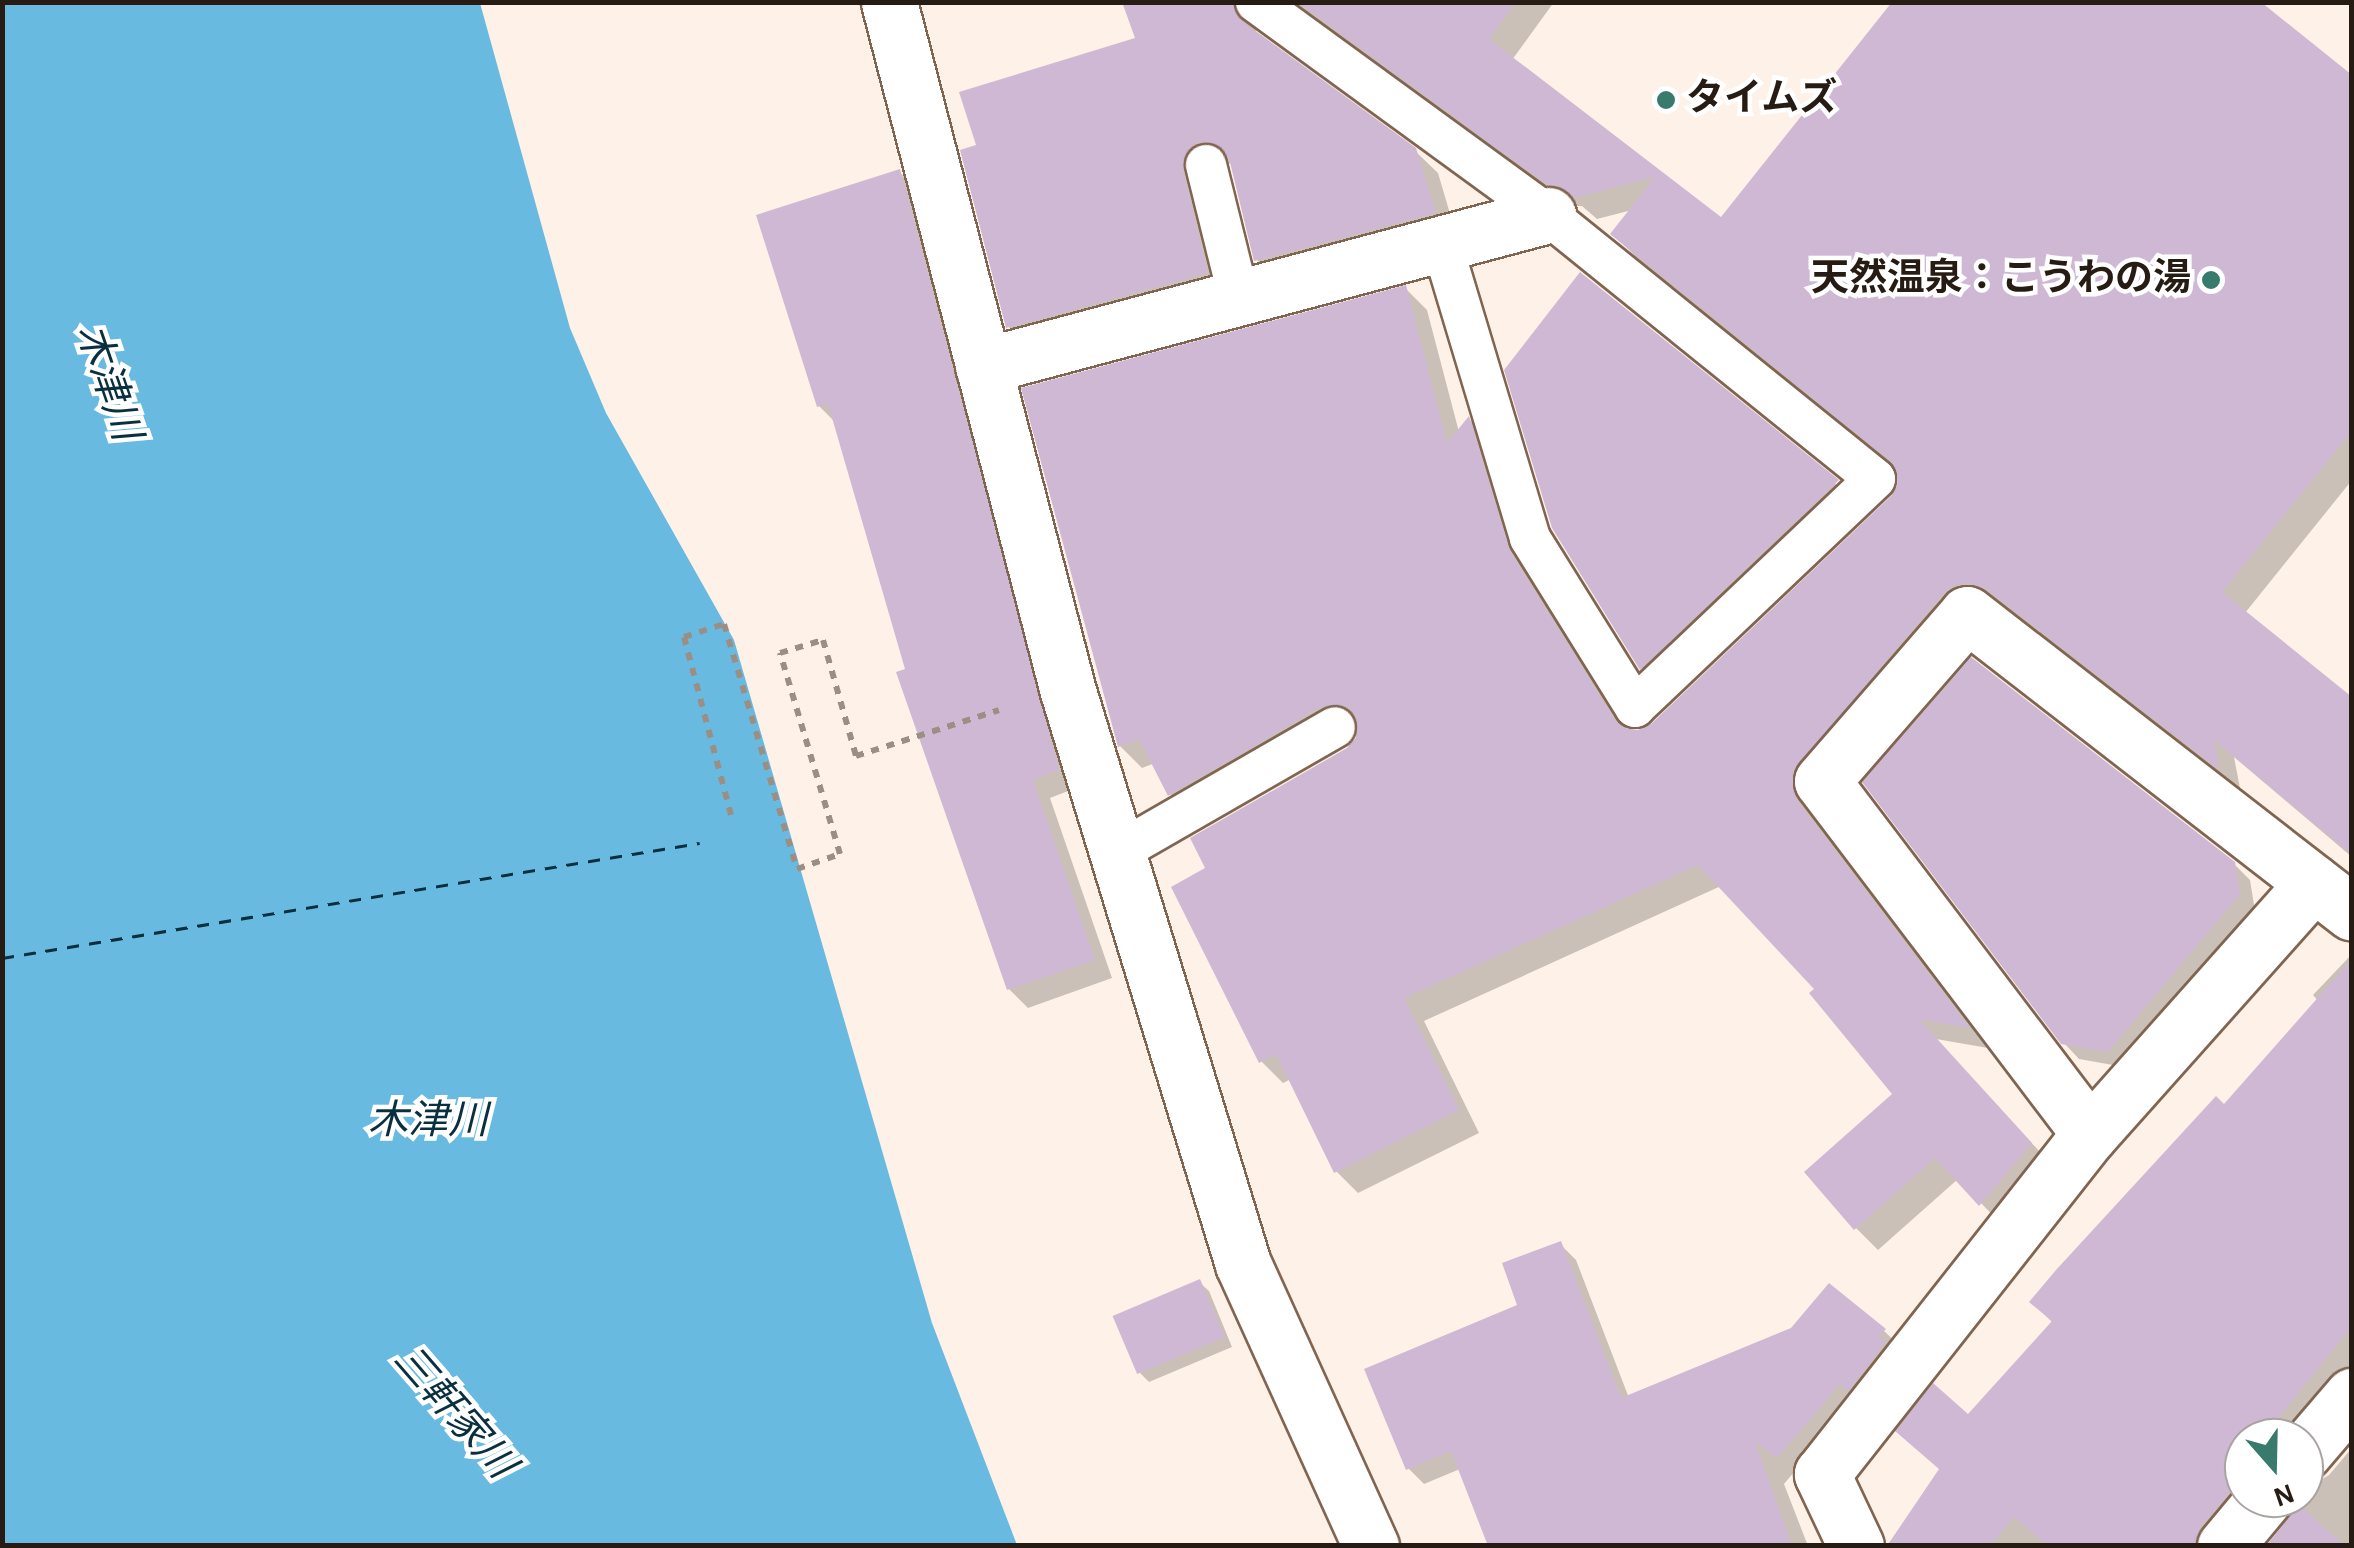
<!DOCTYPE html>
<meta charset="utf-8">
<style>
body{margin:0}
#map{position:relative;width:2354px;height:1548px;overflow:hidden;background:#fef1e7;font-family:"Alegreya Sans","Noto Sans JP",sans-serif}
div>[style]{position:absolute}
[style*='--x']{left:calc(var(--x)*1px);top:calc(var(--y)*1px);width:calc(var(--w)*1px);rotate:calc(var(--a)*1deg)}
.water>*{inset:0;background:#69bae1}
.shadow>*{inset:0;background:#0003}
.ferry>*{height:2.5px;margin-top:-1.25px;transform-origin:0;background:repeating-linear-gradient(90deg,#0a3040 0 12px,transparent 0 22px)}
.building>*{inset:0;background:#cfb8d4;transform-origin:0 0}
.path>*{height:6px;margin-top:-3px;transform-origin:0;background:repeating-linear-gradient(90deg,#9b8f85 0 8px,transparent 0 16px)}
.roads{filter:drop-shadow(2px 0 #806551) drop-shadow(-2px 0 #806551) drop-shadow(0 2px #806551) drop-shadow(0 -2px #806551)}
.lane>*{height:40px;margin:-20px;padding:0 20px;transform-origin:20px;border-radius:20px;background:#fff}
.street>*{height:55px;margin:-27.5px;padding:0 27.5px;transform-origin:27.5px;border-radius:27.5px;background:#fff}
.dots>*{width:28px;height:28px;translate:-50% -50%;box-sizing:border-box;border:5px solid #fff;border-radius:50%}
span{translate:-50% -50%;white-space:nowrap;text-align:center;line-height:1.15;-webkit-text-stroke:9px #fff;paint-order:stroke}
.poi-label{font-size:38px;color:#271c13;font-weight:700}
.left{translate:0 -50%;text-align:left}
.right{translate:-100% -50%;text-align:right}
.water-label{font-size:40px;color:#0a3040;font-style:italic}
.frame{position:absolute;inset:0;border:5px solid #271c13;pointer-events:none}
.north{position:absolute;left:2224px;top:1418px;width:100px;height:100px;box-sizing:border-box;background:#fff;border:2px solid #a9a4a1;border-radius:50%;rotate:160deg;font-size:28px;font-weight:700;line-height:40px;text-align:center;color:#271c13}
.north::after{content:'';display:block;margin:auto;width:35px;height:45px;background:#387b6d;clip-path:polygon(50% 0,100% 100%,50% 72%,0 100%)}
</style>
<div id="map">
<div class="water">
<i style="clip-path:polygon(3px 2px,480px 3px,570px 328px,606px 413px,734px 640px,932px 1323px,1017px 1545px,3px 1545px)"></i>
</div>
<div class="shadow">
<i style="clip-path:polygon(1125px 2px,1268px 2px,1258px 11px,1256px 32px,1414px 150px,1438px 173px,1456px 234px,1279px 282px,1257px 260px,1233px 164px,1222px 163px,1229px 295px,1030px 348px,1008px 326px,979px 147px,1138px 40px)"></i>
<i style="clip-path:polygon(1288px 2px,1554px 2px,1512px 60px,1721px 221px,2352px 78px,2352px 480px,2245px 613px,2352px 698px,2352px 857px,2234px 757px,2240px 788px,2010px 610px,1980px 605px,1812px 810px,1988px 1048px,1936px 1039px,2053px 1166px,2003px 1226px,1958px 1179px,1878px 1250px,1856px 1228px,1895px 1094px,1818px 989px,1721px 886px,1424px 1021px,1479px 1133px,1358px 1193px,1336px 1171px,1291px 1079px,1283px 1083px,1261px 1061px,1209px 869px,1348px 750px,1358px 739px,1358px 727px,1346px 728px,1192px 816px,1170px 794px,1155px 763px,1142px 768px,1120px 746px,1405px 288px,1427px 310px,1459px 432px,1469px 419px,1490px 440px,1531px 575px,1628px 731px,1638px 733px,1653px 726px,1894px 498px,1900px 472px,1635px 256px,1613px 234px,1632px 210px,1597px 219px,1582px 206px,1571px 206px)"></i>
<i style="clip-path:polygon(899px 172px,918px 190px,1076px 788px,1050px 798px,1112px 978px,1028px 1008px,1009px 989px,908px 671px,836px 423px,819px 406px)"></i>
<i style="clip-path:polygon(1581px 275px,1855px 500px,1659px 686px,1642px 668px)"></i>
<i style="clip-path:polygon(2233px 863px,2250px 880px,2255px 911px,2124px 1067px,2079px 1059px,2063px 1042px)"></i>
<i style="clip-path:polygon(2352px 954px,2352px 1396px,2304px 1438px,2244px 1438px,2244px 1498px,2225px 1546px,1887px 1546px,1941px 1470px,1968px 1417px,2053px 1323px,2032px 1302px,2224px 1107px,2318px 1001px,2313px 995px)"></i>
<i style="clip-path:polygon(1560px 1244px,1576px 1260px,1629px 1398px,1884px 1331px,1900px 1346px,1784px 1484px,1808px 1546px,1491px 1546px,1460px 1469px,1424px 1484px,1408px 1468px)"></i>
<i style="clip-path:polygon(1199px 1282px,1209px 1291px,1232px 1347px,1149px 1382px,1140px 1373px)"></i>
<i style="clip-path:polygon(2352px 1448px,2352px 1546px,2267px 1546px,2298px 1505px,2298px 1498px,2304px 1498px,2304px 1483px,2314px 1484px,2329px 1475px)"></i>
</div>
<div class="ferry">
<i style="--x:2;--y:958;--w:707;--a:-9.36"></i>
</div>
<div class="building">
<i style="clip-path:polygon(1122px 2px,1233px 2px,1242px 21px,1416px 148px,1436px 213px,1254px 261px,1229px 158px,1213px 143px,1199px 142px,1189px 149px,1183px 170px,1208px 273px,1006px 328px,960px 150px,976px 145px,959px 92px,1135px 38px)"></i>
<i style="clip-path:polygon(1297px 2px,1516px 2px,1489px 39px,1721px 217px,1892px 2px,2261px 2px,2352px 75px,2352px 431px,2222px 592px,2352px 697px,2352px 855px,2214px 740px,2219px 770px,1986px 589px,1971px 583px,1955px 585px,1943px 594px,1792px 772px,1797px 800px,1970px 1028px,1919px 1019px,2032px 1143px,1979px 1206px,1935px 1158px,1854px 1230px,1804px 1172px,1892px 1094px,1809px 993px,1814px 989px,1698px 865px,1404px 998px,1459px 1110px,1334px 1173px,1276px 1054px,1259px 1063px,1171px 887px,1205px 868px,1190px 838px,1347px 748px,1356px 738px,1356px 716px,1346px 706px,1323px 706px,1168px 796px,1139px 739px,1118px 747px,1021px 388px,1406px 285px,1447px 443px,1469px 416px,1510px 551px,1615px 720px,1624px 728px,1638px 730px,1651px 724px,1891px 496px,1898px 484px,1890px 461px,1610px 234px,1655px 177px,1573px 198px,1557px 185px,1547px 185px)"></i>
<i style="clip-path:polygon(900px 169px,1059px 770px,1033px 780px,1095px 960px,1007px 990px,896px 672px,905px 669px,828px 404px,817px 407px,756px 215px)"></i>
<i style="clip-path:polygon(1580px 272px,1839px 480px,1640px 670px,1552px 528px,1504px 370px)"></i>
<i style="clip-path:polygon(1971px 657px,2235px 862px,2240px 894px,2108px 1052px,2061px 1044px,1862px 782px)"></i>
<i style="clip-path:polygon(2352px 959px,2352px 1326px,2262px 1438px,2244px 1438px,2244px 1476px,2201px 1526px,2195px 1546px,2049px 1546px,2014px 1517px,1989px 1546px,1887px 1546px,1939px 1469px,1895px 1431px,1933px 1383px,1968px 1414px,2052px 1321px,2029px 1302px,2056px 1270px,2216px 1096px,2224px 1104px)"></i>
<i style="clip-path:polygon(1561px 1241px,1621px 1398px,1791px 1328px,1829px 1283px,1886px 1329px,1879px 1337px,1886px 1342px,1848px 1391px,1840px 1384px,1777px 1458px,1755px 1442px,1792px 1546px,1488px 1546px,1451px 1451px,1406px 1470px,1364px 1369px,1517px 1305px,1502px 1263px)"></i>
<i style="left:1200px;top:1279px;width:63px;height:95px;rotate:67deg"></i>
<i style="clip-path:polygon(2296px 1502px,2345px 1546px,2266px 1546px,2289px 1518px)"></i>
</div>
<div class="path">
<i style="--x:731;--y:815;--w:184;--a:-104.8"></i>
<i style="--x:684;--y:637;--w:42;--a:-18"></i>
<i style="--x:724;--y:624;--w:256;--a:73.4"></i>
<i style="--x:797;--y:869;--w:46;--a:-19.2"></i>
<i style="--x:840;--y:854;--w:210;--a:-106.6"></i>
<i style="--x:780;--y:653;--w:45;--a:-16.8"></i>
<i style="--x:823;--y:640;--w:121;--a:74.1"></i>
<i style="--x:856;--y:756;--w:150;--a:-17.8"></i>
</div>
<div class="roads">
<div class="lane">
<i style="--x:1256;--y:2;--w:361;--a:36.1"></i>
<i style="--x:1548;--y:215;--w:420;--a:38.9"></i>
<i style="--x:1875;--y:479;--w:331;--a:136.5"></i>
<i style="--x:1635;--y:707;--w:199;--a:-121.9"></i>
<i style="--x:1530;--y:538;--w:307;--a:-106.7"></i>
<i style="--x:1206;--y:165;--w:137;--a:76.1"></i>
<i style="--x:1118;--y:852;--w:250;--a:-29.9"></i>
</div>
<div class="street">
<i style="--x:889;--y:2;--w:709;--a:75.45"></i>
<i style="--x:1067;--y:688;--w:602;--a:73.01"></i>
<i style="--x:1243;--y:1264;--w:310;--a:65.6"></i>
<i style="--x:983;--y:366;--w:585;--a:-14.96"></i>
<i style="--x:2090;--y:1134;--w:443;--a:-127.2"></i>
<i style="--x:1822;--y:781;--w:221;--a:-49"></i>
<i style="--x:1967;--y:614;--w:487;--a:37.8"></i>
<i style="--x:2304;--y:1452;--w:74;--a:-49.4"></i>
<i style="--x:1856;--y:1546;--w:80;--a:-115.3"></i>
<i style="--x:1822;--y:1474;--w:433;--a:-51.8"></i>
<i style="--x:2090;--y:1134;--w:336;--a:-48.3"></i>
<i style="--x:2225;--y:1546;--w:62;--a:-50.2"></i>
</div>
</div>
<div class="dots">
<i style="left:1666px;top:100px;background:#387b6d"></i>
<i style="left:2211px;top:280px;background:#387b6d"></i>
</div>
<div class="poi-label">
<span class="left" style="left:1686px;top:100px">タイムズ</span>
<span class="right" style="left:2191px;top:280px">天然温泉：こうわの湯</span>
</div>
<div class="water-label">
<span style="left:108px;top:382px;rotate:71deg">木津川</span>
<span style="left:428px;top:1121px">木津川</span>
<span style="left:454px;top:1412px;rotate:49deg">三軒家川</span>
</div>
<div class="frame"></div>
<div class="north">N</div>
</div>
